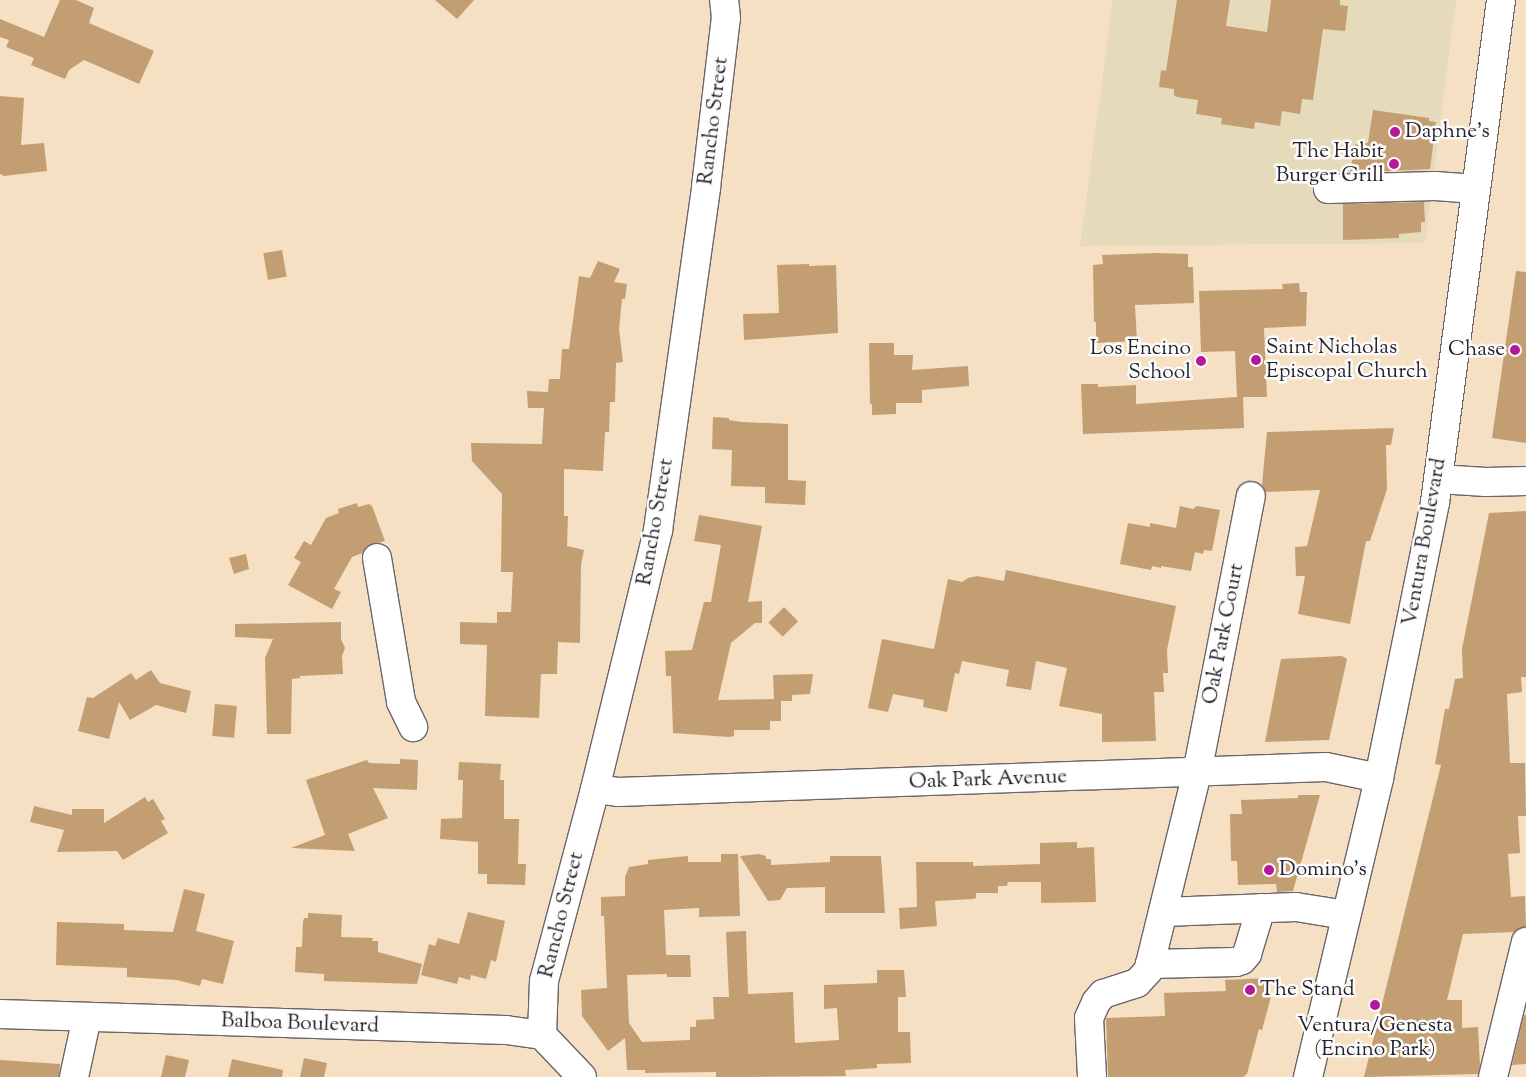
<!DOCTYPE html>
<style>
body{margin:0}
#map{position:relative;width:1526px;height:1077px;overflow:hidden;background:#f5e0c4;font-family:"Sorts Mill Goudy",serif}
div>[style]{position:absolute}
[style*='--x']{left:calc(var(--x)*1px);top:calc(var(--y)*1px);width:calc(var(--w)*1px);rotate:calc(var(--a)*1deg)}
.built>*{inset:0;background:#e5daba}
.building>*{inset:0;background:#c29e72;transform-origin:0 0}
.roads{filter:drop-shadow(1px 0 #6c646b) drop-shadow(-1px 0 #6c646b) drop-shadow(0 1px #6c646b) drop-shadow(0 -1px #6c646b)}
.minor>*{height:28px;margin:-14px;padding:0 14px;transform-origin:14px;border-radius:14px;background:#fff}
.major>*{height:28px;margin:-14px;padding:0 14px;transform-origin:14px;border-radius:14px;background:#fff}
.dots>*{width:14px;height:14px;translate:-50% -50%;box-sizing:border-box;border:2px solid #fdfcf7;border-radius:50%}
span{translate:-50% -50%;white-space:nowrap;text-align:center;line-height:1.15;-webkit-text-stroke:5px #fdfcf7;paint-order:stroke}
.street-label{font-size:21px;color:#22223b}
.poi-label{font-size:21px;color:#22223b}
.left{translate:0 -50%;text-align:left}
.right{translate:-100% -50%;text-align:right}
</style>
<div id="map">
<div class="built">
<i style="clip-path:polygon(1113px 0,1456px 0,1425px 243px,1080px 246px)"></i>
</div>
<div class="building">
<i style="clip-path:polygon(60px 0,76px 0,94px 8px,89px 23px,154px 51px,139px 84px,84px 60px,69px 70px,65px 79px,31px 65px,34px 58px,6px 47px,9px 40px,0 37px,0 19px,44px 37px)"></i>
<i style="clip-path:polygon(435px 0,474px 0,457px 19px)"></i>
<i style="clip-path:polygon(1177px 0,1230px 0,1226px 26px,1267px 32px,1271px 0,1340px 0,1340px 5px,1348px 6px,1345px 31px,1323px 29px,1313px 100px,1302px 99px,1300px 114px,1282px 111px,1280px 126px,1255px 122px,1254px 129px,1221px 124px,1222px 118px,1196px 114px,1198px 100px,1177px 97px,1174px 95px,1174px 89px,1159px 87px,1161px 70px,1166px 71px)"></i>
<i style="clip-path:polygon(0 96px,24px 98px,21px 145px,44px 143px,47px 171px,4px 176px,0 174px)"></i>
<i style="clip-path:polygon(1373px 110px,1429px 118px,1429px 121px,1436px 122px,1430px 169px,1350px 173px,1355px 144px,1358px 145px,1359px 142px,1368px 143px)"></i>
<i style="clip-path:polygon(1424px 202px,1425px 222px,1421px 222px,1421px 232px,1399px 234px,1399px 238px,1343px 240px,1343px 204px)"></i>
<i style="left:282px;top:250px;width:27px;height:19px;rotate:80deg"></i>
<i style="clip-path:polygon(1157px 253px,1188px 254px,1188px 267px,1193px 267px,1194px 303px,1135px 305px,1137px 341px,1096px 343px,1096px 322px,1094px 322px,1093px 265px,1103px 264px,1102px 255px)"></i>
<i style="clip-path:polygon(598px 261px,620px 269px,614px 282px,627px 284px,625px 299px,622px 299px,619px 329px,623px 362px,616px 363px,615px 402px,610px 402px,609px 432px,605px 432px,603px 471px,564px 469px,564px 516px,568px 516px,567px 546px,584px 550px,581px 565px,580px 643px,558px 642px,557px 674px,541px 674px,539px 718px,485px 716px,487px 645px,460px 644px,460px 622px,497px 623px,497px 612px,511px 612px,513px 572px,501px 572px,502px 494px,472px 461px,471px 443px,542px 444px,544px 408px,528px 408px,527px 391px,548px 392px,549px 379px,560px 379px,562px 349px,569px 349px,579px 276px,590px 278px)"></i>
<i style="clip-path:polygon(809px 264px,809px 266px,836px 265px,838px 333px,744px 340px,743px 314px,779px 313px,777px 265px)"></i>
<i style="clip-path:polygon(1516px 271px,1526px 272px,1526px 443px,1492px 438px)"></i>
<i style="clip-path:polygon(1299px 283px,1300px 292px,1307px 292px,1306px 326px,1264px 328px,1267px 397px,1243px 397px,1244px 428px,1083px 434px,1081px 384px,1098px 384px,1098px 387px,1136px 385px,1136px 404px,1237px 397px,1235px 351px,1201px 352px,1199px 291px,1283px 289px,1282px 284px)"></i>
<i style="clip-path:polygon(869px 343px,894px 343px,894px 355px,913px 355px,912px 370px,968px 366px,969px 386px,922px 390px,922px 403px,896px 403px,896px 414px,872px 415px,872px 404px,870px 404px)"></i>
<i style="clip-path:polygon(713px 417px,729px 418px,729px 420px,742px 422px,788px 424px,788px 480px,806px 481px,805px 505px,765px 503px,765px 487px,731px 486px,732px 450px,712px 449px)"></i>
<i style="clip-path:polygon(1394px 428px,1391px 445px,1386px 445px,1387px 489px,1370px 541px,1366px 541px,1350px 624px,1298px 614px,1305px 576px,1296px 576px,1295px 547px,1307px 546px,1320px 490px,1266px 492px,1262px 485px,1267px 432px)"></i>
<i style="clip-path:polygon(357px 503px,358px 507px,369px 504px,372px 506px,385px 541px,367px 546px,362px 553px,352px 557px,334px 589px,341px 592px,332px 609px,288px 585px,301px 562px,294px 558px,304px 541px,311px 545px,326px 518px,339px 513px,338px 509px)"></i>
<i style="clip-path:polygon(1180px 506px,1193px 509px,1197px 506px,1220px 510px,1212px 551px,1204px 550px,1203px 554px,1195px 552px,1191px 571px,1161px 566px,1161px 568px,1152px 566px,1151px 570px,1120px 564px,1128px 523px,1150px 527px,1150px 523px,1176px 528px)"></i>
<i style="clip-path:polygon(1526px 511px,1526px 677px,1521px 677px,1522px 692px,1507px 694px,1510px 763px,1525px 763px,1526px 816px,1518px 816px,1520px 853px,1508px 854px,1511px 897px,1525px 896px,1526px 927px,1514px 932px,1463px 934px,1447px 1000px,1462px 1000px,1462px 1028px,1478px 1027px,1480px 1066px,1478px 1074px,1364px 1077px,1441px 765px,1435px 764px,1445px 709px,1449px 709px,1455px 679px,1463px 678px,1462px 649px,1489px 513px)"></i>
<i style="clip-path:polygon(699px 515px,762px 526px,748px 602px,762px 601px,762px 623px,755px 623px,731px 643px,718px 700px,774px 699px,773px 675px,813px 674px,810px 694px,792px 695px,792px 701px,781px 701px,781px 721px,770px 721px,770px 730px,734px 730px,734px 736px,729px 737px,673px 733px,671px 676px,666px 676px,665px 651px,692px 650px,704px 602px,711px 602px,721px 545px,694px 541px)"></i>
<i style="clip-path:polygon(246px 554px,249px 569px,234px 574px,229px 558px)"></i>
<i style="clip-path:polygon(1006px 570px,1176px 606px,1167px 650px,1168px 673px,1163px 673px,1164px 692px,1154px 692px,1156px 741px,1102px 742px,1102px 714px,1059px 706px,1067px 668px,1036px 661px,1031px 690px,1006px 686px,1009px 670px,962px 661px,959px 674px,955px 673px,947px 712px,923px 707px,924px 700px,893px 694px,888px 712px,868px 708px,882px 639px,934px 649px,948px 579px,962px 582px,968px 578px,977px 576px,1004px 581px)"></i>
<i style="left:784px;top:607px;width:20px;height:22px;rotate:45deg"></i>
<i style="clip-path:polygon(341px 622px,341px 639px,345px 648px,342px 656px,343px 674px,300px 676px,300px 678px,292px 679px,291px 734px,267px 734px,265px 658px,273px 639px,235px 637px,235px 624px)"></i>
<i style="clip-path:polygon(1342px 656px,1347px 659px,1329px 740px,1265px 742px,1281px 659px)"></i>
<i style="clip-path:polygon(151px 670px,160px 683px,191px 691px,186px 713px,156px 705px,130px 720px,119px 702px,109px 739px,78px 731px,87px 697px,93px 698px,131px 673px,136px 680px)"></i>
<i style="left:215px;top:704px;width:22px;height:32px;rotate:5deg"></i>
<i style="clip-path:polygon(400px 759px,418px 760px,417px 790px,373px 788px,388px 818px,348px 834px,355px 851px,291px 848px,325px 835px,306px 780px,367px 760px,369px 763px,400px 764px)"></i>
<i style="clip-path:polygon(459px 762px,501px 764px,500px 780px,504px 780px,504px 819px,519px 819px,518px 864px,526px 864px,525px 885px,487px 884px,487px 874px,478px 874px,478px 842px,440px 839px,441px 819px,462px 818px,463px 780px,458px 780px)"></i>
<i style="clip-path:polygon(1298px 795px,1320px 795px,1293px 891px,1277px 892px,1276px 884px,1238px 885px,1237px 861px,1231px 861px,1230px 814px,1242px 814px,1241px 800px,1298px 798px)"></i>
<i style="clip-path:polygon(145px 797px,148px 802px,153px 799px,165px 819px,161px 821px,168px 833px,123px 860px,117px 851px,57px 852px,64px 830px,30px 822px,34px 806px,72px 815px,72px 809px,104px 809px,104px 823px)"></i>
<i style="clip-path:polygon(1077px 842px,1077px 848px,1094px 847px,1096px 902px,1041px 903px,1041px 882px,1008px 882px,1007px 886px,998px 886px,998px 893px,976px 893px,976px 898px,973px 899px,935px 901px,937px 926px,900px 929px,899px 908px,917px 907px,916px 862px,973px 862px,973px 866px,1040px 864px,1040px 843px)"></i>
<i style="clip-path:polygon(721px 854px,738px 854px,740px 916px,699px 917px,699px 908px,664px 910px,666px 955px,690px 955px,691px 977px,667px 977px,667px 974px,627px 975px,629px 1023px,642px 1042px,690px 1040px,690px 1027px,696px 1027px,696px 1020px,714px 1019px,713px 997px,729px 997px,726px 932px,746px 931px,748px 994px,793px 992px,795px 1043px,839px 1040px,837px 1008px,824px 1009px,824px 985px,877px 983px,877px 970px,904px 970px,906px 997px,898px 997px,898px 1032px,910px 1032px,911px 1063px,877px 1064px,877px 1068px,845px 1070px,846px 1076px,716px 1077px,716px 1072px,645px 1073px,645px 1070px,627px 1070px,625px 1038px,608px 1051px,582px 1016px,581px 990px,607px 988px,604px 916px,601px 916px,601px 897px,625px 896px,625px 877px,629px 867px,648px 864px,648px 860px,688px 856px,688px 862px,721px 862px)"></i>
<i style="clip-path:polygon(759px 854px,766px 856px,766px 859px,771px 859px,771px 865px,830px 862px,830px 856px,881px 856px,885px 913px,825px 913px,825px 887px,787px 888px,780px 900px,768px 901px,740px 856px)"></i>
<i style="clip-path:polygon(184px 889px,205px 894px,196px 931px,234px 941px,223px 984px,202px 979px,200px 986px,177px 980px,127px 977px,127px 968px,56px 965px,57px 922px,124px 924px,124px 930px,173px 932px)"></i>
<i style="clip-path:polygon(468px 912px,505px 921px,496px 962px,491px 960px,486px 979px,471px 975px,470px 980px,459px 977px,457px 984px,421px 975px,429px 944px,435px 946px,438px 938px,459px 944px)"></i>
<i style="clip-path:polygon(308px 913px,342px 915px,341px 937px,373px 938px,372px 941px,378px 941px,378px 952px,422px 964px,417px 984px,324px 981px,324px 974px,295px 972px,296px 947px,302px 947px,303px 922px,304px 918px,308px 918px)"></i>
<i style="clip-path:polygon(1267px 978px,1267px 990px,1272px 993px,1262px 1030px,1259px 1029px,1247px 1074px,1243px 1077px,1108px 1077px,1106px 1018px,1165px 1016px,1164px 993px,1226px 991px,1225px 980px)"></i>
<i style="clip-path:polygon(1524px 1015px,1526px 1015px,1526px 1064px,1512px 1065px)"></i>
<i style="clip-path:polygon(166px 1055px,189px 1060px,185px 1077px,161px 1077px)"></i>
<i style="clip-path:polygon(304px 1058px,327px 1063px,324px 1077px,300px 1077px)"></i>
<i style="clip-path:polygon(232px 1059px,283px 1070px,282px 1077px,228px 1077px)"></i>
<i style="clip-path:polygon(0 1060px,60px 1064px,59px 1077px,0 1077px)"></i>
</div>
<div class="roads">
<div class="minor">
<i style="--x:1328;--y:189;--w:107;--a:-1.6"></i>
<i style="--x:1435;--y:186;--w:41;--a:4.2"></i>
<i style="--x:1438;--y:479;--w:48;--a:3.6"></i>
<i style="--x:1486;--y:482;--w:40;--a:-1.4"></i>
<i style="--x:377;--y:558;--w:146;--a:80.5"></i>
<i style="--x:401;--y:702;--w:28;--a:64"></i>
<i style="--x:595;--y:789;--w:23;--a:7"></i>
<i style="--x:618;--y:792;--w:708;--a:-2.02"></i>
<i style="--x:1326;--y:767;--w:54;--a:11.7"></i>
<i style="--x:1163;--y:912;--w:133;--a:-2.2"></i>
<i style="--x:1296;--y:907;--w:51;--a:9.1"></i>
<i style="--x:1150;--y:964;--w:86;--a:-1.3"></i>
<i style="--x:1236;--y:962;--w:6;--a:-18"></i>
<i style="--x:1242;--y:960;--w:8;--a:-50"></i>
<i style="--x:1247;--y:954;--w:48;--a:-73.1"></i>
<i style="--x:0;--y:1014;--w:506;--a:1.81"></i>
<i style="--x:506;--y:1030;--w:36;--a:8"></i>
<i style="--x:542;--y:1035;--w:58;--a:46.4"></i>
<i style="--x:542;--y:1035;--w:54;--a:-87.9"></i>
<i style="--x:544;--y:981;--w:199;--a:-75.1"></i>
<i style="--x:595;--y:789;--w:267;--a:-76.3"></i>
<i style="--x:658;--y:530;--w:346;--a:-82"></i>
<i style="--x:706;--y:187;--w:170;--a:-83.3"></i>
<i style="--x:726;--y:18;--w:18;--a:-96"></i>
<i style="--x:74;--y:1077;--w:61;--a:-77.8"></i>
<i style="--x:1092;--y:1077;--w:59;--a:-92.9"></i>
<i style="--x:1089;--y:1018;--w:17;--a:-66"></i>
<i style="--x:1096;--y:1002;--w:11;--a:-49"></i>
<i style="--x:1103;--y:994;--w:36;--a:-18"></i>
<i style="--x:1137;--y:983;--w:16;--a:-47"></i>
<i style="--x:1148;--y:971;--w:7;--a:-74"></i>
<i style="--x:1150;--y:964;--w:197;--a:-76.2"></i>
<i style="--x:1197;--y:773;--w:282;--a:-79"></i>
<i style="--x:1493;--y:1077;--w:139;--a:-76.3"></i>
</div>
<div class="major">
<i style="--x:1308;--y:1077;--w:307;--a:-76.6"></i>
<i style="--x:1379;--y:778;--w:282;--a:-78.5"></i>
<i style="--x:1435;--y:502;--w:506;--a:-82.51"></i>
</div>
</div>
<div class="dots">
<i style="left:1395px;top:132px;background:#b5179e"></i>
<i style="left:1394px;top:164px;background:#b5179e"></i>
<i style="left:1515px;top:350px;background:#b5179e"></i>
<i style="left:1256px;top:360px;background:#b5179e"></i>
<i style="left:1201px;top:361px;background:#b5179e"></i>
<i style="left:1269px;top:870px;background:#b5179e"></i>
<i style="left:1250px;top:990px;background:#b5179e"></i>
<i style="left:1375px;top:1005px;background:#b5179e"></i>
</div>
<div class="street-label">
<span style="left:714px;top:121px;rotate:-83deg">Rancho Street</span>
<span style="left:656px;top:522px;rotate:-80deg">Rancho Street</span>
<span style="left:1425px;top:542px;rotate:-80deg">Ventura Boulevard</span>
<span style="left:1224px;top:634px;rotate:-79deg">Oak Park Court</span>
<span style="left:988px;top:780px;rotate:-2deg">Oak Park Avenue</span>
<span style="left:562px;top:915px;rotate:-76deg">Rancho Street</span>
<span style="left:300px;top:1024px;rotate:2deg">Balboa Boulevard</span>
</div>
<div class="poi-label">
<span class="left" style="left:1405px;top:132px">Daphne's</span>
<span class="right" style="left:1384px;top:164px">The Habit<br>Burger Grill</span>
<span class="left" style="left:1266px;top:360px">Saint Nicholas<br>Episcopal Church</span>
<span class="right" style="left:1191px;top:361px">Los Encino<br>School</span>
<span class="right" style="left:1505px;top:350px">Chase</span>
<span class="left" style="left:1279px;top:870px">Domino's</span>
<span class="left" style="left:1260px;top:990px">The Stand</span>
<span style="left:1375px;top:1038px">Ventura/Genesta<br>(Encino Park)</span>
</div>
</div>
